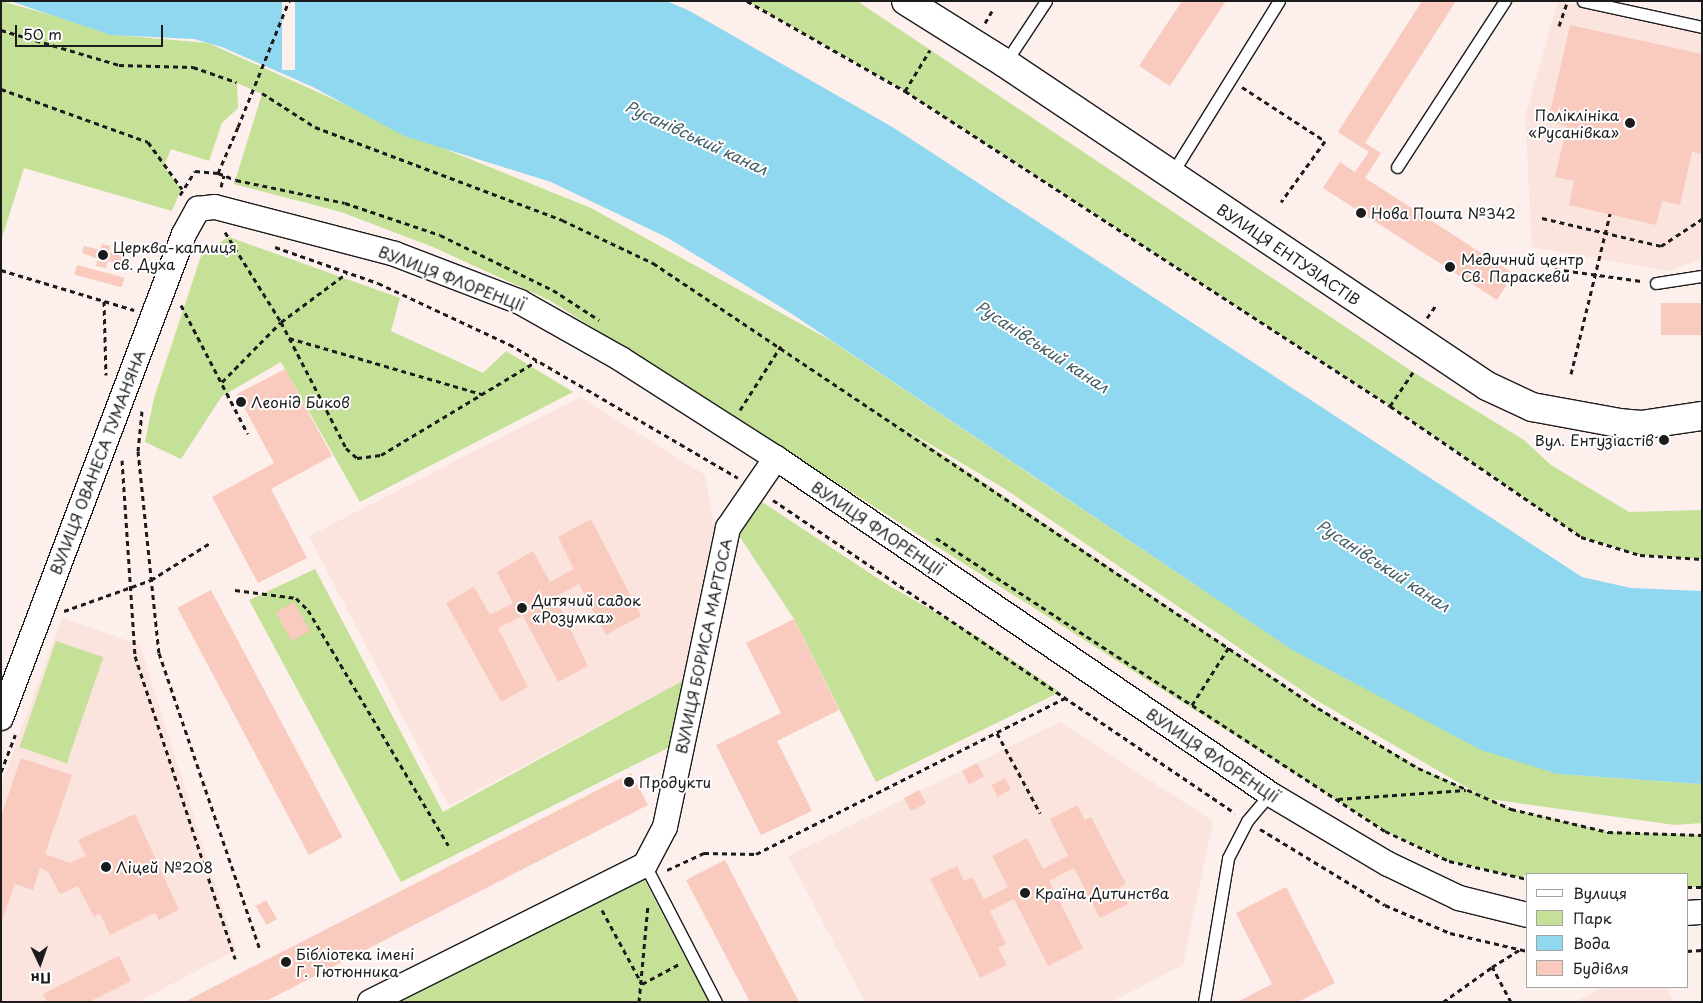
<!DOCTYPE html>
<meta charset="utf-8">
<style>
body{margin:0}
#map{position:relative;width:1703px;height:1003px;overflow:hidden;background:#fdefec;font-family:"Playpen Sans",sans-serif}
div>[style]{position:absolute}
[style*='--x']{left:calc(var(--x)*1px);top:calc(var(--y)*1px);width:calc(var(--w)*1px);rotate:calc(var(--a)*1deg)}
.built>*{inset:0;background:#fce4de}
.green>*{inset:0;background:#c5e097;transform-origin:0 0}
.water>*{inset:0;background:#8fd8f0}
.pier>*{inset:0;background:#fdefec;transform-origin:0 0}
.building>*{inset:0;background:#f9cabe;transform-origin:0 0}
.path>*{height:3px;margin-top:-1.5px;transform-origin:0;background:repeating-linear-gradient(90deg,#1c1c1c 0 5px,transparent 0 9px)}
.roads{filter:drop-shadow(1px 0 #1c1c1c) drop-shadow(-1px 0 #1c1c1c) drop-shadow(0 1px #1c1c1c) drop-shadow(0 -1px #1c1c1c)}
.lane>*{height:11px;margin:-5.5px;padding:0 5.5px;transform-origin:5.5px;border-radius:5.5px;background:#fff}
.street>*{height:24px;margin:-12px;padding:0 12px;transform-origin:12px;border-radius:12px;background:#fff}
.secondary>*{height:28px;margin:-14px;padding:0 14px;transform-origin:14px;border-radius:14px;background:#fff}
.path-bridge>*{height:3px;margin-top:-1.5px;transform-origin:0;background:repeating-linear-gradient(90deg,#1c1c1c 0 5px,transparent 0 9px)}
.dots>*{width:14px;height:14px;translate:-50% -50%;box-sizing:border-box;border:2px solid #fff;border-radius:50%}
span{translate:-50% -50%;white-space:nowrap;text-align:center;line-height:1.15;-webkit-text-stroke:4px #fff;paint-order:stroke}
.poi-label{font-size:15px;color:#1c1c1c}
.right{translate:-100% -50%;text-align:right}
.left{translate:0 -50%;text-align:left}
.street-label{font-size:15px;color:#1c1c1c}
.water-label{font-size:16px;color:#445e66;font-style:italic}
.frame{position:absolute;inset:0;border:2px solid #1c1c1c;pointer-events:none}
.legend{position:absolute;left:1526px;top:873px;width:162px;height:115px;box-sizing:border-box;background:#fff;border:1px solid #a4a4a4;margin:0;padding:6px 9px;list-style:none;font-size:15px;color:#1c1c1c}
.legend li{display:flex;align-items:center;gap:10px;height:25px}
.legend b{width:25px;border:1px solid #a4a4a4}
.north{position:absolute;left:15px;top:938px;width:50px;height:50px;-webkit-text-stroke:4px #fff;paint-order:stroke;rotate:177deg;font-size:14px;font-weight:700;line-height:20px;text-align:center;color:#1c1c1c}
.north::after{content:'';display:block;margin:auto;width:18px;height:22px;background:#1c1c1c;clip-path:polygon(50% 0,100% 100%,50% 72%,0 100%)}
.scale{position:absolute;left:15px;top:25px;width:148px;height:22px;box-sizing:border-box;border:2px solid #1c1c1c;border-top:0;padding-left:6px;font-size:15px;line-height:18px;white-space:nowrap;color:#1c1c1c;-webkit-text-stroke:4px #fff;paint-order:stroke}
</style>
<div id="map">
<div class="built">
<i style="clip-path:polygon(1558px 1px,1702px 29px,1702px 259px,1668px 271px,1532px 247px,1525px 116px)"></i>
<i style="clip-path:polygon(580px 397px,705px 475px,715px 530px,684px 680px,449px 806px,309px 536px)"></i>
<i style="clip-path:polygon(62px 618px,140px 645px,236px 950px,138px 1002px,1px 1002px,1px 784px)"></i>
<i style="clip-path:polygon(1060px 722px,1213px 821px,1183px 965px,1111px 1002px,865px 1002px,788px 856px)"></i>
<i style="clip-path:polygon(1605px 987px,1666px 987px,1675px 1002px,1574px 1002px)"></i>
</div>
<div class="green">
<i style="clip-path:polygon(evenodd,1px 1px,127px 36px,208px 43px,440px 147px,591px 208px,830px 340px,1197px 586px,1558px 774px,1702px 784px,1702px 823px,1675px 825px,1489px 799px,1511px 809px,1608px 832px,1702px 835px,1702px 887px,1687px 887px,1687px 874px,1527px 874px,1522px 878px,1449px 861px,1385px 831px,549px 300px,433px 247px,341px 212px,234px 184px,262px 94px,237px 83px,238px 108px,222px 123px,209px 161px,171px 149px,164px 166px,181px 189px,172px 211px,24px 168px,1px 241px,1px 30px,40px 43px,1px 29px,1px 1px,900px 426px,1005px 489px,1316px 700px,1480px 795px,1418px 767px,1318px 708px,900px 426px)"></i>
<i style="clip-path:polygon(747px 1px,857px 1px,1413px 372px,1524px 440px,1551px 465px,1629px 512px,1702px 510px,1702px 559px,1640px 555px,1581px 537px,1390px 406px,905px 91px)"></i>
<i style="clip-path:polygon(229px 237px,400px 298px,391px 331px,483px 373px,506px 351px,573px 392px,360px 502px,281px 362px,222px 396px,181px 459px,145px 442px,154px 398px,202px 253px)"></i>
<i style="clip-path:polygon(756px 498px,888px 585px,977px 636px,1060px 692px,876px 782px,794px 619px,736px 531px)"></i>
<i style="clip-path:polygon(315px 569px,443px 812px,684px 680px,674px 745px,401px 882px,249px 600px)"></i>
<i style="left:56px;top:641px;width:50px;height:112px;rotate:19deg"></i>
<i style="clip-path:polygon(642px 875px,709px 1002px,404px 1002px,402px 998px)"></i>
</div>
<div class="water">
<i style="clip-path:polygon(10px 1px,666px 1px,688px 10px,894px 128px,1582px 577px,1631px 588px,1702px 591px,1702px 784px,1558px 774px,1481px 750px,1294px 651px,792px 314px,668px 238px,551px 182px,404px 136px,313px 87px,222px 47px,194px 39px,111px 35px)"></i>
</div>
<div class="pier">
<i style="left:282px;top:1px;width:13px;height:69px"></i>
</div>
<div class="building">
<i style="clip-path:polygon(1182px 1px,1226px 1px,1170px 86px,1139px 66px)"></i>
<i style="clip-path:polygon(1422px 1px,1456px 1px,1365px 143px,1381px 153px,1365px 178px,1514px 274px,1497px 300px,1323px 188px,1340px 162px,1355px 172px,1369px 152px,1338px 132px)"></i>
<i style="clip-path:polygon(1570px 25px,1702px 54px,1702px 154px,1692px 152px,1680px 205px,1662px 201px,1656px 225px,1569px 205px,1574px 181px,1555px 177px,1567px 126px,1548px 121px)"></i>
<i style="clip-path:polygon(102px 244px,110px 246px,109px 252px,124px 257px,122px 265px,108px 261px,106px 268px,96px 266px,98px 259px,82px 253px,84px 246px,100px 250px)"></i>
<i style="left:77px;top:265px;width:49px;height:10px;rotate:15deg"></i>
<i style="left:1702px;top:303px;width:32px;height:41px;rotate:90deg"></i>
<i style="clip-path:polygon(285px 369px,332px 456px,271px 489px,307px 558px,258px 583px,212px 497px,274px 463px,237px 394px)"></i>
<i style="clip-path:polygon(591px 519px,641px 616px,606px 635px,579px 584px,555px 597px,588px 666px,558px 682px,523px 616px,498px 628px,528px 687px,501px 702px,446px 603px,474px 587px,490px 615px,513px 603px,497px 572px,533px 551px,550px 582px,574px 569px,558px 537px)"></i>
<i style="left:211px;top:590px;width:280px;height:38px;rotate:62deg"></i>
<i style="left:294px;top:602px;width:33px;height:21px;rotate:61deg"></i>
<i style="clip-path:polygon(794px 619px,839px 710px,777px 741px,812px 811px,761px 835px,716px 745px,781px 713px,746px 643px)"></i>
<i style="clip-path:polygon(21px 758px,72px 775px,45px 854px,70px 863px,86px 856px,78px 840px,135px 814px,179px 910px,159px 920px,155px 913px,110px 935px,100px 914px,94px 917px,78px 886px,60px 894px,48px 872px,40px 868px,33px 890px,15px 884px,1px 923px,1px 816px)"></i>
<i style="left:977px;top:763px;width:15px;height:17px;rotate:62deg"></i>
<i style="clip-path:polygon(631px 773px,648px 805px,268px 1000px,184px 1002px)"></i>
<i style="left:1005px;top:778px;width:13px;height:15px;rotate:63deg"></i>
<i style="left:919px;top:790px;width:15px;height:17px;rotate:62deg"></i>
<i style="clip-path:polygon(1077px 805px,1085px 820px,1091px 817px,1126px 884px,1119px 887px,1128px 904px,1100px 918px,1074px 868px,1049px 881px,1083px 948px,1048px 966px,1014px 899px,990px 911px,1006px 944px,998px 948px,1007px 965px,980px 978px,930px 879px,957px 866px,964px 881px,972px 877px,984px 899px,1008px 887px,992px 856px,1027px 838px,1043px 869px,1068px 856px,1050px 819px)"></i>
<i style="clip-path:polygon(725px 860px,799px 1002px,750px 1002px,686px 880px)"></i>
<i style="clip-path:polygon(1286px 887px,1335px 983px,1298px 1002px,1237px 1002px,1272px 984px,1236px 913px)"></i>
<i style="left:266px;top:900px;width:22px;height:12px;rotate:60deg"></i>
<i style="clip-path:polygon(119px 956px,131px 981px,89px 1002px,47px 1002px,43px 994px)"></i>
</div>
<div class="path">
<i style="--x:747;--y:1;--w:182;--a:29.7"></i>
<i style="--x:905;--y:91;--w:578;--a:33"></i>
<i style="--x:1390;--y:406;--w:232;--a:34.4"></i>
<i style="--x:1581;--y:537;--w:62;--a:17"></i>
<i style="--x:1640;--y:555;--w:62;--a:3.7"></i>
<i style="--x:985;--y:23;--w:14;--a:-60"></i>
<i style="--x:1559;--y:26;--w:24;--a:-71"></i>
<i style="--x:1;--y:30;--w:123;--a:16.5"></i>
<i style="--x:119;--y:65;--w:74;--a:1.5"></i>
<i style="--x:193;--y:67;--w:46;--a:19.2"></i>
<i style="--x:1242;--y:87;--w:99;--a:33"></i>
<i style="--x:1325;--y:141;--w:75;--a:125.8"></i>
<i style="--x:1;--y:89;--w:156;--a:19.8"></i>
<i style="--x:148;--y:142;--w:58;--a:54.1"></i>
<i style="--x:905;--y:91;--w:48;--a:-58.6"></i>
<i style="--x:262;--y:93;--w:63;--a:32.7"></i>
<i style="--x:315;--y:127;--w:264;--a:20.6"></i>
<i style="--x:562;--y:220;--w:101;--a:25.3"></i>
<i style="--x:653;--y:263;--w:800;--a:33.79"></i>
<i style="--x:1318;--y:708;--w:117;--a:31"></i>
<i style="--x:1418;--y:768;--w:102;--a:23.8"></i>
<i style="--x:1511;--y:809;--w:100;--a:13.3"></i>
<i style="--x:1608;--y:832;--w:94;--a:1.8"></i>
<i style="--x:218;--y:173;--w:50;--a:-66.5"></i>
<i style="--x:221;--y:187;--w:12;--a:-76"></i>
<i style="--x:180;--y:195;--w:28;--a:-58"></i>
<i style="--x:195;--y:171;--w:23;--a:5"></i>
<i style="--x:218;--y:173;--w:19;--a:21"></i>
<i style="--x:236;--y:180;--w:111;--a:11.9"></i>
<i style="--x:345;--y:203;--w:100;--a:18.6"></i>
<i style="--x:440;--y:235;--w:126;--a:26"></i>
<i style="--x:553;--y:290;--w:55;--a:33.1"></i>
<i style="--x:1542;--y:218;--w:122;--a:13.2"></i>
<i style="--x:1661;--y:246;--w:49;--a:-33.4"></i>
<i style="--x:225;--y:232;--w:106;--a:58.1"></i>
<i style="--x:281;--y:322;--w:142;--a:62.7"></i>
<i style="--x:346;--y:448;--w:15;--a:42"></i>
<i style="--x:357;--y:458;--w:24;--a:-7"></i>
<i style="--x:381;--y:455;--w:182;--a:-31.1"></i>
<i style="--x:275;--y:247;--w:109;--a:19.3"></i>
<i style="--x:378;--y:283;--w:145;--a:25"></i>
<i style="--x:509;--y:344;--w:265;--a:30.3"></i>
<i style="--x:1555;--y:269;--w:87;--a:7.9"></i>
<i style="--x:1;--y:270;--w:139;--a:16.7"></i>
<i style="--x:104;--y:301;--w:74;--a:88.5"></i>
<i style="--x:181;--y:305;--w:145;--a:62.6"></i>
<i style="--x:1427;--y:318;--w:16;--a:-55"></i>
<i style="--x:289;--y:338;--w:201;--a:16.2"></i>
<i style="--x:1571;--y:374;--w:165;--a:-76.3"></i>
<i style="--x:222;--y:382;--w:84;--a:-45.5"></i>
<i style="--x:281;--y:322;--w:82;--a:-36.6"></i>
<i style="--x:1390;--y:406;--w:41;--a:-55.9"></i>
<i style="--x:740;--y:410;--w:76;--a:-57.4"></i>
<i style="--x:142;--y:411;--w:40;--a:95.7"></i>
<i style="--x:138;--y:451;--w:203;--a:84.1"></i>
<i style="--x:159;--y:653;--w:311;--a:71.2"></i>
<i style="--x:122;--y:460;--w:196;--a:86.2"></i>
<i style="--x:135;--y:656;--w:319;--a:71.7"></i>
<i style="--x:773;--y:500;--w:558;--a:34.12"></i>
<i style="--x:936;--y:538;--w:536;--a:33.13"></i>
<i style="--x:1385;--y:831;--w:71;--a:25.1"></i>
<i style="--x:1449;--y:861;--w:80;--a:13"></i>
<i style="--x:235;--y:590;--w:62;--a:7.5"></i>
<i style="--x:296;--y:598;--w:17;--a:45"></i>
<i style="--x:308;--y:610;--w:274;--a:59.2"></i>
<i style="--x:64;--y:611;--w:92;--a:-19.6"></i>
<i style="--x:151;--y:580;--w:70;--a:-32.1"></i>
<i style="--x:1192;--y:705;--w:69;--a:-57.5"></i>
<i style="--x:997;--y:733;--w:91;--a:61.7"></i>
<i style="--x:1;--y:772;--w:40;--a:-69"></i>
<i style="--x:1338;--y:799;--w:128;--a:-4"></i>
<i style="--x:1260;--y:829;--w:146;--a:31.3"></i>
<i style="--x:1385;--y:905;--w:71;--a:23.3"></i>
<i style="--x:1450;--y:933;--w:79;--a:13.2"></i>
<i style="--x:667;--y:870;--w:41;--a:-24.7"></i>
<i style="--x:704;--y:853;--w:52;--a:1.1"></i>
<i style="--x:756;--y:854;--w:348;--a:-26.8"></i>
<i style="--x:1687;--y:887;--w:15;--a:0"></i>
<i style="--x:602;--y:910;--w:84;--a:61.6"></i>
<i style="--x:642;--y:984;--w:44;--a:-28.3"></i>
<i style="--x:1687;--y:951;--w:15;--a:-4"></i>
<i style="--x:268;--y:1002;--w:18;--a:0"></i>
<i style="--x:639;--y:1002;--w:97;--a:-84.7"></i>
<i style="--x:1443;--y:1002;--w:60;--a:-35.5"></i>
<i style="--x:1511;--y:1002;--w:40;--a:-118"></i>
<i style="--x:1492;--y:967;--w:32;--a:-32"></i>
</div>
<div class="roads">
<div class="lane">
<i style="--x:1583;--y:1;--w:122;--a:12.3"></i>
<i style="--x:1005;--y:63;--w:74;--a:-56.5"></i>
<i style="--x:1397;--y:167;--w:198;--a:-57"></i>
<i style="--x:1171;--y:175;--w:205;--a:-58.2"></i>
<i style="--x:1656;--y:283;--w:47;--a:-8.7"></i>
<i style="--x:645;--y:865;--w:154;--a:62.6"></i>
<i style="--x:1204;--y:1002;--w:146;--a:-80.5"></i>
<i style="--x:1228;--y:858;--w:42;--a:-62.8"></i>
<i style="--x:1247;--y:821;--w:35;--a:-50"></i>
</div>
<div class="street">
<i style="--x:1;--y:718;--w:517;--a:-69.29"></i>
<i style="--x:184;--y:234;--w:29;--a:-61"></i>
<i style="--x:198;--y:209;--w:17;--a:-7"></i>
<i style="--x:215;--y:207;--w:186;--a:14.6"></i>
<i style="--x:395;--y:254;--w:134;--a:21"></i>
<i style="--x:520;--y:302;--w:116;--a:29.4"></i>
<i style="--x:621;--y:359;--w:184;--a:32.6"></i>
<i style="--x:776;--y:458;--w:597;--a:34.22"></i>
<i style="--x:1270;--y:794;--w:137;--a:30.7"></i>
<i style="--x:1388;--y:864;--w:79;--a:25.6"></i>
<i style="--x:1459;--y:898;--w:70;--a:14"></i>
<i style="--x:1687;--y:913;--w:15;--a:-4"></i>
<i style="--x:370;--y:1002;--w:307;--a:-26.5"></i>
<i style="--x:645;--y:865;--w:43;--a:-62.2"></i>
<i style="--x:665;--y:827;--w:306;--a:-78.1"></i>
<i style="--x:728;--y:528;--w:85;--a:-55.6"></i>
</div>
<div class="secondary">
<i style="--x:906;--y:1;--w:117;--a:32.1"></i>
<i style="--x:1005;--y:63;--w:580;--a:33.83"></i>
<i style="--x:1487;--y:386;--w:50;--a:25"></i>
<i style="--x:1532;--y:407;--w:88;--a:10.4"></i>
<i style="--x:1619;--y:423;--w:22;--a:5"></i>
<i style="--x:1641;--y:425;--w:62;--a:-8.4"></i>
</div>
</div>
<div class="path-bridge">
<i style="--x:238;--y:127;--w:136;--a:-68"></i>
</div>
<div class="dots">
<i style="left:1630px;top:123px;background:#1c1c1c"></i>
<i style="left:1361px;top:213px;background:#1c1c1c"></i>
<i style="left:103px;top:255px;background:#1c1c1c"></i>
<i style="left:1450px;top:267px;background:#1c1c1c"></i>
<i style="left:241px;top:402px;background:#1c1c1c"></i>
<i style="left:1664px;top:440px;background:#1c1c1c"></i>
<i style="left:522px;top:608px;background:#1c1c1c"></i>
<i style="left:629px;top:782px;background:#1c1c1c"></i>
<i style="left:106px;top:867px;background:#1c1c1c"></i>
<i style="left:1025px;top:893px;background:#1c1c1c"></i>
<i style="left:286px;top:962px;background:#1c1c1c"></i>
</div>
<div class="poi-label">
<span class="right" style="left:1619px;top:123px">Поліклініка<br>«Русанівка»</span>
<span class="left" style="left:1371px;top:213px">Нова Пошта №342</span>
<span class="left" style="left:113px;top:255px">Церква-каплиця<br>св. Духа</span>
<span class="left" style="left:1461px;top:267px">Медичний центр<br>Св. Параскеви</span>
<span class="left" style="left:251px;top:402px">Леонід Биков</span>
<span class="right" style="left:1654px;top:440px">Вул. Ентузіастів</span>
<span class="left" style="left:532px;top:608px">Дитячий садок<br>«Розумка»</span>
<span class="left" style="left:639px;top:782px">Продукти</span>
<span class="left" style="left:116px;top:867px">Ліцей №208</span>
<span class="left" style="left:1035px;top:893px">Країна Дитинства</span>
<span class="left" style="left:296px;top:962px">Бібліотека імені<br>Г. Тютюнника</span>
</div>
<div class="street-label">
<span style="left:1289px;top:254px;rotate:34deg">ВУЛИЦЯ ЕНТУЗІАСТІВ</span>
<span style="left:452px;top:278px;rotate:21deg">ВУЛИЦЯ ФЛОРЕНЦІЇ</span>
<span style="left:97px;top:462px;rotate:-69deg">ВУЛИЦЯ ОВАНЕСА ТУМАНЯНА</span>
<span style="left:878px;top:528px;rotate:34deg">ВУЛИЦЯ ФЛОРЕНЦІЇ</span>
<span style="left:703px;top:646px;rotate:-78deg">ВУЛИЦЯ БОРИСА МАРТОСА</span>
<span style="left:1213px;top:755px;rotate:34deg">ВУЛИЦЯ ФЛОРЕНЦІЇ</span>
</div>
<div class="water-label">
<span style="left:697px;top:137px;rotate:25deg">Русанівський канал</span>
<span style="left:1043px;top:346px;rotate:33deg">Русанівський канал</span>
<span style="left:1384px;top:565px;rotate:33deg">Русанівський канал</span>
</div>
<div class="frame"></div>
<ul class="legend">
<li><b style="height:6px;background:#fff"></b>Вулиця</li>
<li><b style="height:14px;background:#c5e097"></b>Парк</li>
<li><b style="height:14px;background:#8fd8f0"></b>Вода</li>
<li><b style="height:14px;background:#f9cabe"></b>Будівля</li>
</ul>
<div class="north">Пн</div>
<div class="scale">50 m</div>
</div>
